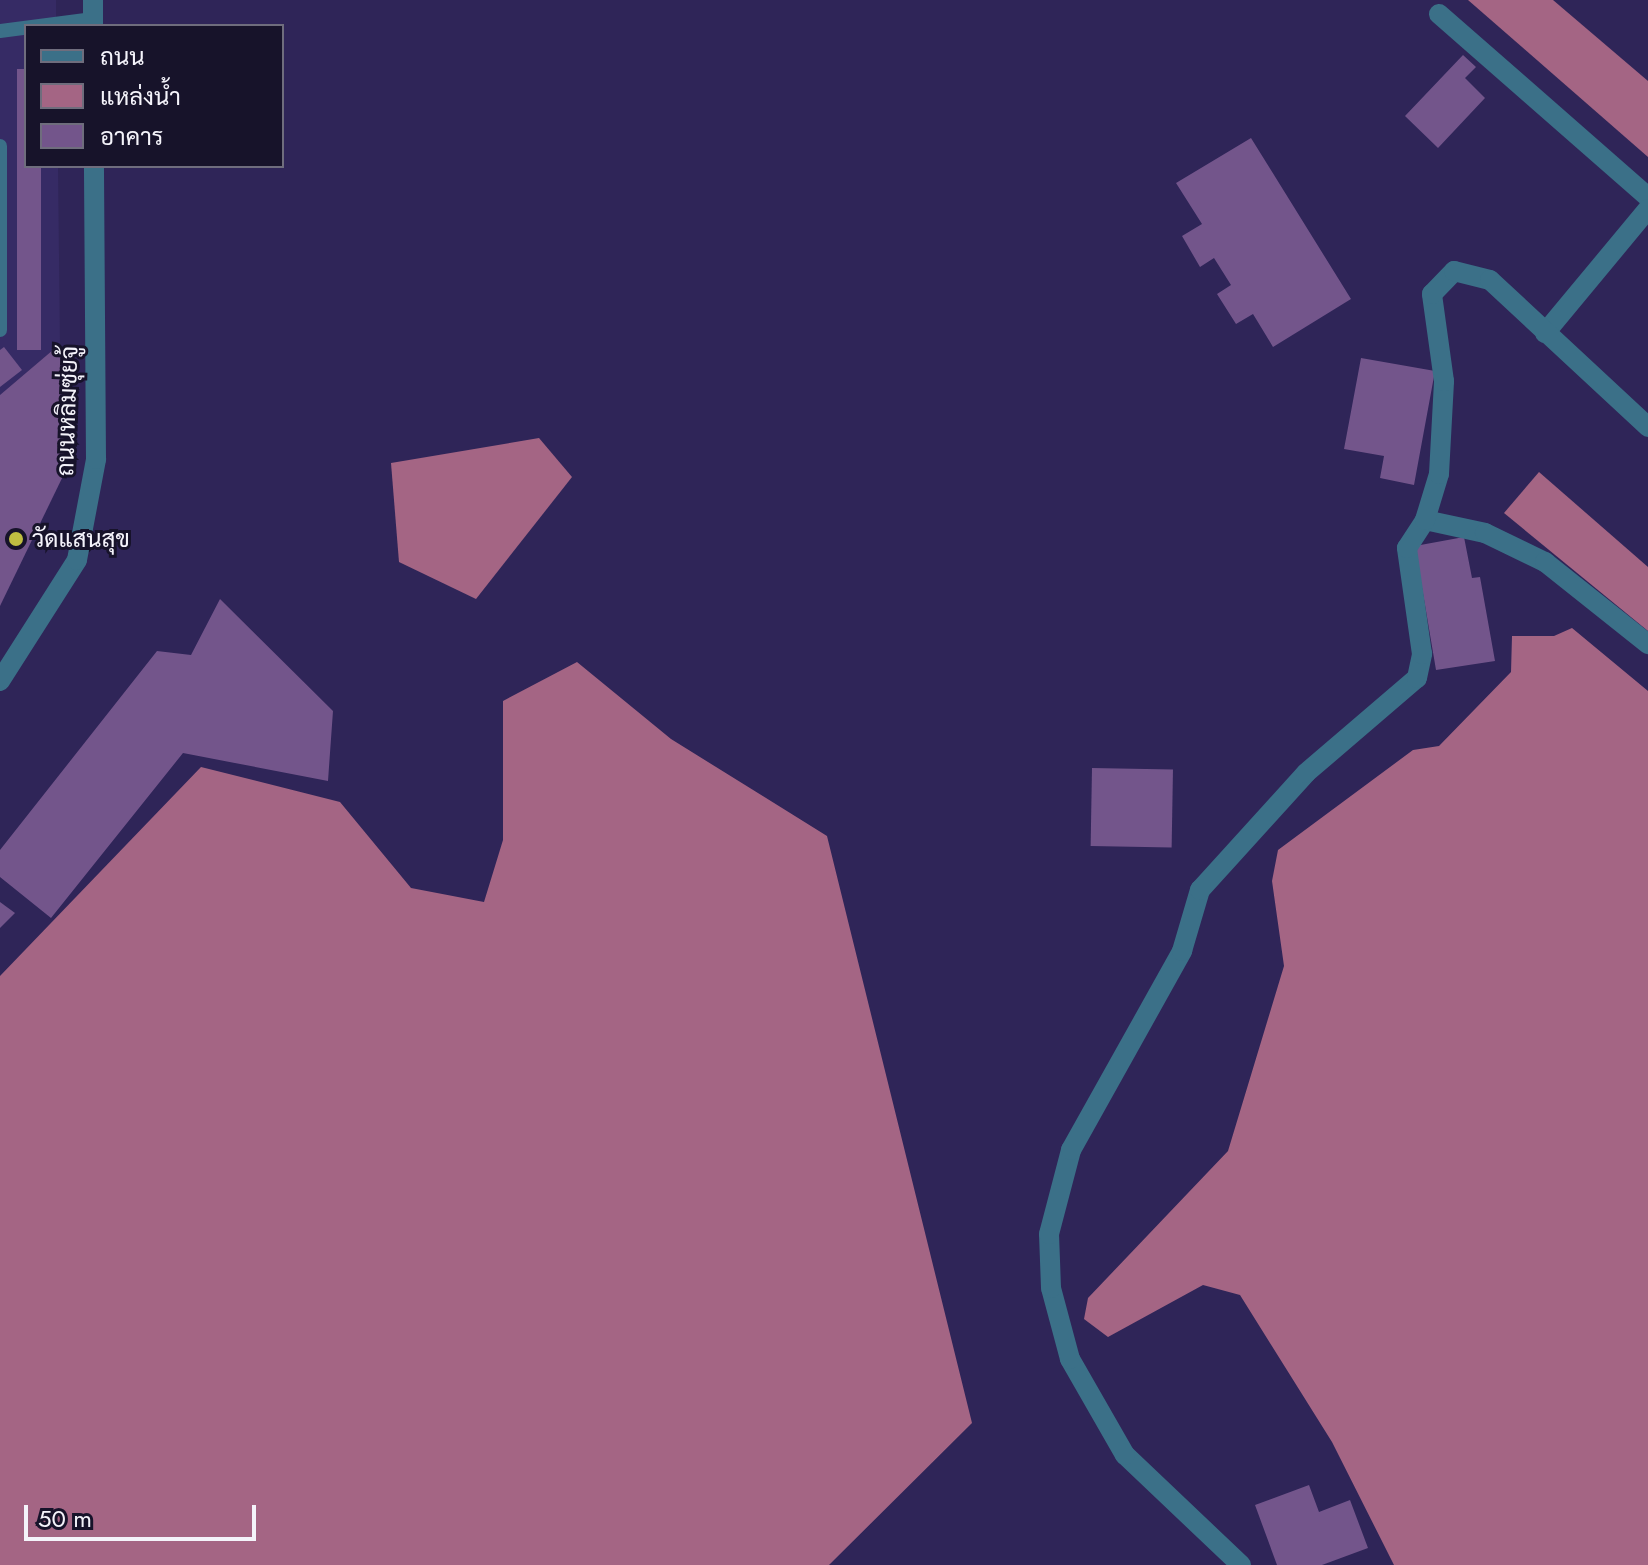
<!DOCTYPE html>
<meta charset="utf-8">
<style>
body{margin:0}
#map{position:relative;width:1648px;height:1565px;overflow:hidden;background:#2f2558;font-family:Jost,Sarabun,sans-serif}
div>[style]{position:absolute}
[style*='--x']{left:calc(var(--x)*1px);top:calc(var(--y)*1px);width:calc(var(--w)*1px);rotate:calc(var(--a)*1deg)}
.built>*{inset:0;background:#362b65}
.water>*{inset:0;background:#a46584}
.building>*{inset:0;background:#73558b;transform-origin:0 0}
.lane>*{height:14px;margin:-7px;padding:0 7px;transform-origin:7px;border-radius:7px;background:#3b7088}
.street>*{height:20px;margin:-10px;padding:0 10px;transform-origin:10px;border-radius:10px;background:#3b7088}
.dots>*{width:22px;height:22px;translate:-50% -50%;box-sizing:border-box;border:4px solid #17132a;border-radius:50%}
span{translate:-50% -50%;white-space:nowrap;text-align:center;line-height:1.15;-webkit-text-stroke:6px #17132a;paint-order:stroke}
.street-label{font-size:24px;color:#f4f3fa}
.poi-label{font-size:24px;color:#f4f3fa}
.left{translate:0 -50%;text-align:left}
.legend{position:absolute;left:24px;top:24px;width:260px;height:144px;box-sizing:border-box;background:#17132a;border:2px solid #6f6d7d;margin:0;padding:10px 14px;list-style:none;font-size:24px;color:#f4f3fa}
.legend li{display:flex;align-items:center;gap:16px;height:40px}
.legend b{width:40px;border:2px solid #6f6d7d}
.scale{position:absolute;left:24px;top:1505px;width:232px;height:36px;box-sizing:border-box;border:4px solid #f4f3fa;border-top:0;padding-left:10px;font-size:24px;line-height:28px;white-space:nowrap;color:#f4f3fa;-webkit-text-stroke:6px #17132a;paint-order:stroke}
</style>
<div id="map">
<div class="built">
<i style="clip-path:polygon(0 0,56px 0,56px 26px,26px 26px,26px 166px,58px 166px,60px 344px,0 395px)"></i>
</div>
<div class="water">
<i style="clip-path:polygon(1468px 0,1553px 0,1648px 81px,1648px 157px)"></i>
<i style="clip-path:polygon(539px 438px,572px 477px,476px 599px,399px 562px,391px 463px)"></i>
<i style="clip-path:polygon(1539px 472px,1648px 567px,1648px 631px,1504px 513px)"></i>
<i style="clip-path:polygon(1572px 628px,1648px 691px,1648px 1565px,1394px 1565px,1332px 1442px,1240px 1295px,1203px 1285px,1108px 1337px,1084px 1319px,1088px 1298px,1228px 1151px,1284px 966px,1272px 881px,1278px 850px,1413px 750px,1439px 746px,1511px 672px,1512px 636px,1554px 636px)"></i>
<i style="clip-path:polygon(577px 662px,671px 739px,827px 836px,972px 1423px,829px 1565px,0 1565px,0 976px,201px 767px,340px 802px,411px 888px,484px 902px,503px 840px,503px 701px)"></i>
</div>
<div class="building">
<i style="clip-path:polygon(1463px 55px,1476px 67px,1465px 78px,1485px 98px,1438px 148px,1405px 116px)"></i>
<i style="clip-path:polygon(17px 69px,26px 69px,26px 166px,41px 166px,41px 350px,17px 350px)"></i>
<i style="clip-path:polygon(1251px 138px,1351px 299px,1273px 347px,1253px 314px,1236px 324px,1217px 294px,1231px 285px,1214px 258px,1200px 267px,1182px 236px,1202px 224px,1176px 183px)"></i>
<i style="clip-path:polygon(60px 344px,65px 472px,0 606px,0 395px)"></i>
<i style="clip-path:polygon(4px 347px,22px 370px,0 387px,0 350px)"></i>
<i style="clip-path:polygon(1361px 358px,1435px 371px,1414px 485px,1380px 478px,1384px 456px,1344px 449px)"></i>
<i style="clip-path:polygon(1464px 537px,1472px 578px,1480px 577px,1495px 661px,1436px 670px,1415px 546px)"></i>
<i style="clip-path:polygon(220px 599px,333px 711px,328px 781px,183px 753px,51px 918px,0 877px,0 850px,157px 651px,191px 655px)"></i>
<i style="left:1092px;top:768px;width:81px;height:78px;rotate:1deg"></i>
<i style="clip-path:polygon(0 902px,15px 913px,0 928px)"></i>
<i style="clip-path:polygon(1309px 1485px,1319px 1512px,1350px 1500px,1368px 1548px,1322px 1565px,1277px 1565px,1255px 1505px)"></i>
</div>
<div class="lane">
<i style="--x:0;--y:31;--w:94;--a:-7.4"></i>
<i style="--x:0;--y:146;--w:184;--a:90"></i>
</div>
<div class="street">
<i style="--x:93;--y:0;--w:26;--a:90"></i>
<i style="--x:1439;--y:14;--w:278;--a:41.2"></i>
<i style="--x:1545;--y:333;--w:161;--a:-50.3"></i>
<i style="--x:1425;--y:520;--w:61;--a:12.2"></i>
<i style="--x:1485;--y:533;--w:67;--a:25.8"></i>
<i style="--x:1545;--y:562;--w:132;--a:38.5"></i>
<i style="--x:0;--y:681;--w:143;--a:-57.5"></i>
<i style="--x:77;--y:560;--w:103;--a:-79.3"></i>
<i style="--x:96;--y:459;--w:293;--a:-90.4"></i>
<i style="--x:1241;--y:1565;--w:160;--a:-136.5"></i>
<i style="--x:1125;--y:1455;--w:111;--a:-119.8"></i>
<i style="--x:1070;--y:1359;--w:73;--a:-105"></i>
<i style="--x:1051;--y:1288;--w:54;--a:-92.1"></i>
<i style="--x:1049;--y:1234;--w:87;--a:-75.3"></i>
<i style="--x:1071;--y:1150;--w:228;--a:-60.8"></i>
<i style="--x:1182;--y:951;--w:64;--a:-73.6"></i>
<i style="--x:1200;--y:890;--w:158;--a:-47.8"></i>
<i style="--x:1306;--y:773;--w:146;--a:-40.6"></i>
<i style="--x:1417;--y:678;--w:25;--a:-78"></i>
<i style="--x:1422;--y:654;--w:107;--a:-98.1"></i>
<i style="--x:1407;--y:548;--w:33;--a:-57"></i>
<i style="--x:1425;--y:520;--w:48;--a:-73.1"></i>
<i style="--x:1439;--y:474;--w:93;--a:-86.9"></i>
<i style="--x:1444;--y:381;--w:88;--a:-97.9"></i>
<i style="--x:1432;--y:294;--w:32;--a:-46"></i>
<i style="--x:1454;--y:271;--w:37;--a:14"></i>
<i style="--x:1490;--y:280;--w:216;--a:42.9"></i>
</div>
<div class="dots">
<i style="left:16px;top:539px;background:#bfbe41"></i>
</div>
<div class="street-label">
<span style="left:67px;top:411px;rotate:-88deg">ถนนหลิมซุ่ยจู้</span>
</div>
<div class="poi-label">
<span class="left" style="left:32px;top:539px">วัดแสนสุข</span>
</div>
<ul class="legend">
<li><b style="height:10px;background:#3b7088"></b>ถนน</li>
<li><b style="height:22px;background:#a46584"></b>แหล่งน้ำ</li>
<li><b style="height:22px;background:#73558b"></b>อาคาร</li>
</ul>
<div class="scale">50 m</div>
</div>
